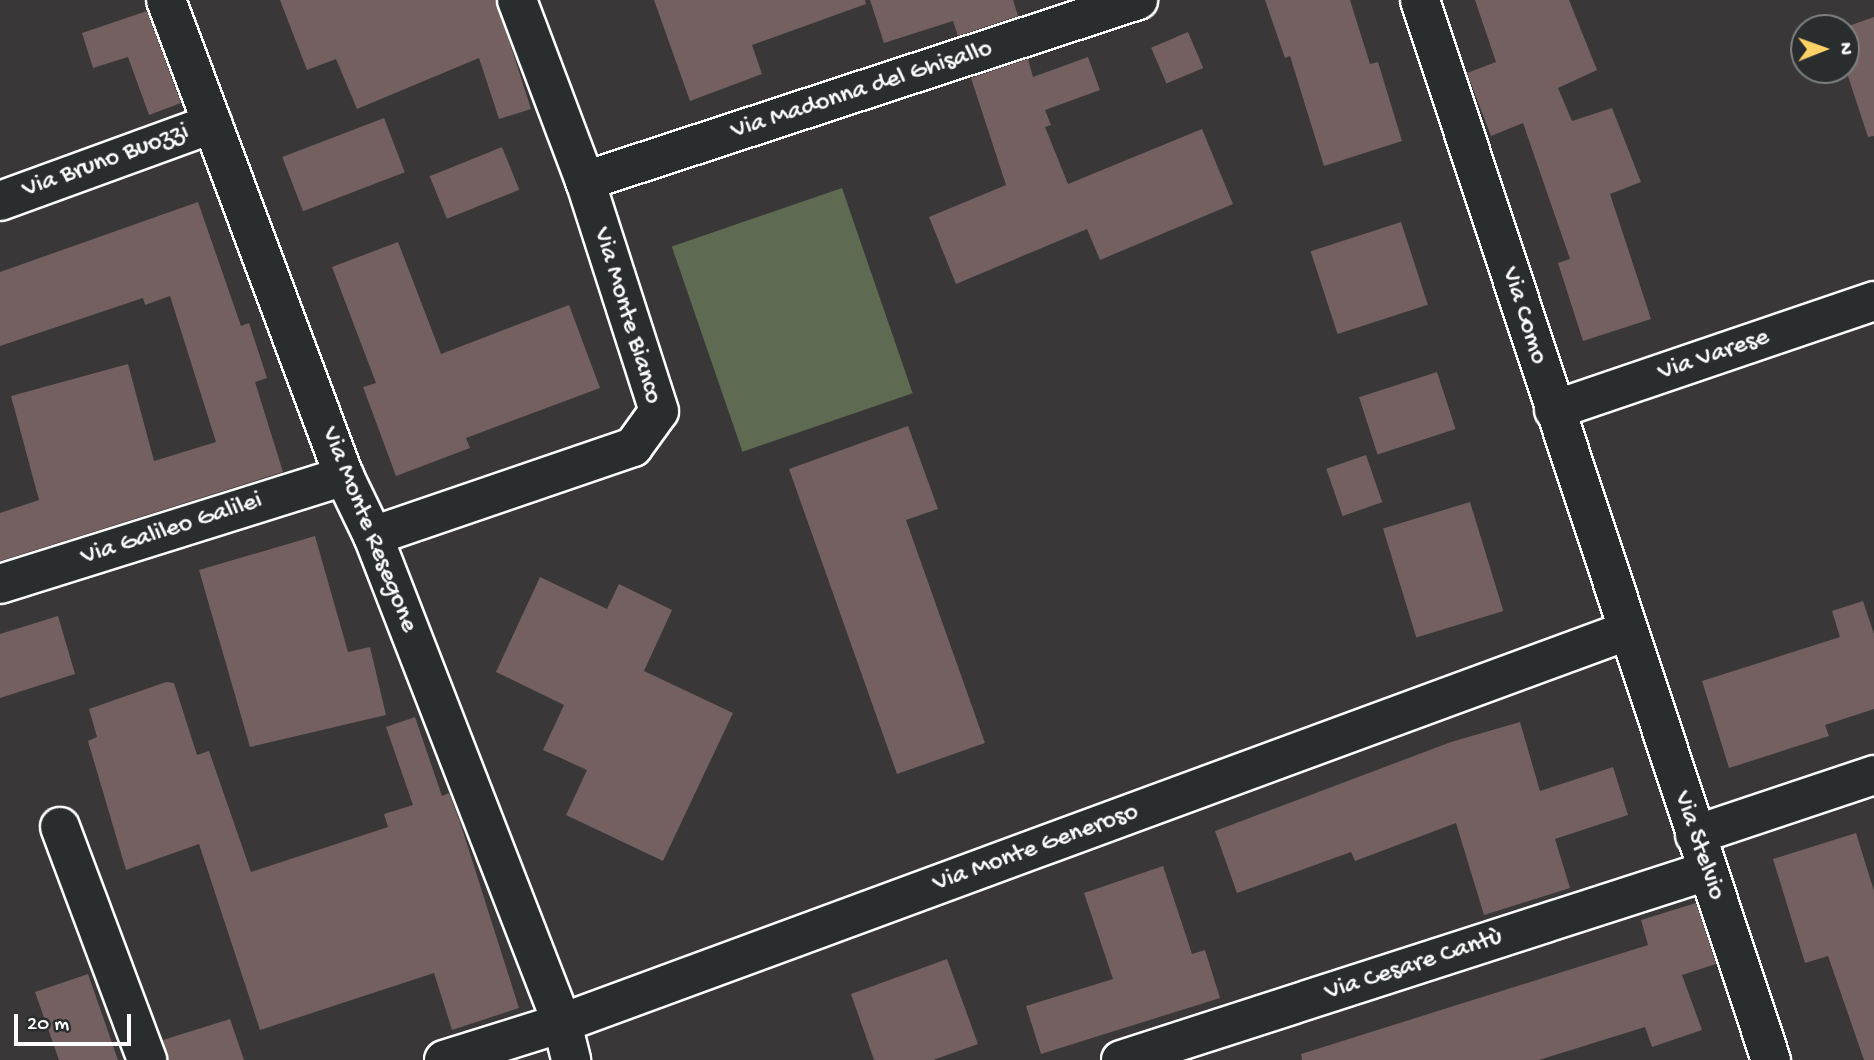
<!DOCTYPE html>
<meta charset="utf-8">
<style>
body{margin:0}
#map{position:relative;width:1874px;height:1060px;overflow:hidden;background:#393738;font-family:"Gochi Hand",sans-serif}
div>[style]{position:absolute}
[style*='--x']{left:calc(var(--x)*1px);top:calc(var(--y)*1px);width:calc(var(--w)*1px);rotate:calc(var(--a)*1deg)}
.green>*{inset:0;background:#5e6b52;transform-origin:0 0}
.building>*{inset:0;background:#746060;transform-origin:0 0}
.roads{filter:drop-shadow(2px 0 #fff) drop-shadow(-2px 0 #fff) drop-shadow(0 2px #fff) drop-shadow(0 -2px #fff)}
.minor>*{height:38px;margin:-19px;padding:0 19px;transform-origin:19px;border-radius:19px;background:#2a2d2e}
span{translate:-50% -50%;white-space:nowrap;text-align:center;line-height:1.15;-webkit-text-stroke:6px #2a2d2e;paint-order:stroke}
.street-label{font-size:26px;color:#fff}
.north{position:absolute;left:1790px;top:14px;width:70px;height:70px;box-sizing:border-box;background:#2a2d2e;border:2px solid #7f8182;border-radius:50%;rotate:89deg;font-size:19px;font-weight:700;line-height:28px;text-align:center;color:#fff}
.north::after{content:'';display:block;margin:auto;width:24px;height:32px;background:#ffd166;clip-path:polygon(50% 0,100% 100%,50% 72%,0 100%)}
.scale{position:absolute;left:14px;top:1014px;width:117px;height:32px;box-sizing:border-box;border:4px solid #fff;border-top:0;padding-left:9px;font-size:21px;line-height:24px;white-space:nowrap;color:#fff;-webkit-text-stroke:5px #2a2d2e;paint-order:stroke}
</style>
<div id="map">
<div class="green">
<i style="left:842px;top:188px;width:217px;height:180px;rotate:71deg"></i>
</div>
<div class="building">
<i style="clip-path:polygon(280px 0,496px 0,531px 109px,499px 119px,479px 58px,357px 109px,336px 59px,307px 70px)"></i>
<i style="clip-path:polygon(654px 0,865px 0,866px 4px,752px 45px,762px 74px,690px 101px)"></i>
<i style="clip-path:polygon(870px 0,1013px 0,1018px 16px,958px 36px,953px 21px,884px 43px)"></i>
<i style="clip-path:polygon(1265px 0,1350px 0,1370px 64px,1378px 62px,1402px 141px,1324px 166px,1290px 56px,1285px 58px)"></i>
<i style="clip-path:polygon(1475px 0,1569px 0,1597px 70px,1558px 88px,1572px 121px,1612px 108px,1641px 182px,1610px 194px,1651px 319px,1583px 341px,1558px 263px,1570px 259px,1523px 123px,1491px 136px,1467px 73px,1496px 62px)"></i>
<i style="clip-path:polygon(147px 11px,181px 103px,149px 115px,128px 57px,93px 68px,82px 33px)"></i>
<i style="clip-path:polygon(1874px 17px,1874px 136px,1868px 137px,1846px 70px,1843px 28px)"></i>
<i style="left:1188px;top:32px;width:39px;height:40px;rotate:67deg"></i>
<i style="clip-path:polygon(1088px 57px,1100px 90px,1045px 110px,1051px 125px,1045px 127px,1068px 184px,1202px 129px,1233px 204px,1100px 260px,1087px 229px,956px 284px,929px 217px,1006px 185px,971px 78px,1028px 59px,1033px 77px)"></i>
<i style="left:384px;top:118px;width:58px;height:109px;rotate:69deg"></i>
<i style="left:502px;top:147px;width:46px;height:78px;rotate:68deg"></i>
<i style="clip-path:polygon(198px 202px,241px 326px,249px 323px,267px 378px,255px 382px,283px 472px,0 561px,0 513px,39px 500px,11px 396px,128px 364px,154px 461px,216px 442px,170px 296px,145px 305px,143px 298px,0 346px,0 272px)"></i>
<i style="left:1401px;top:222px;width:87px;height:95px;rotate:72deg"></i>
<i style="clip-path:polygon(398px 242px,441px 354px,569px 305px,600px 388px,466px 438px,470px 448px,396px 476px,363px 387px,376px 383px,332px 267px)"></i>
<i style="left:1437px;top:372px;width:60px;height:82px;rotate:72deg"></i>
<i style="clip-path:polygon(908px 426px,938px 509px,906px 520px,985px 743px,897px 774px,789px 469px)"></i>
<i style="left:1366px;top:455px;width:50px;height:42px;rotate:71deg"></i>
<i style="left:1470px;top:502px;width:114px;height:91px;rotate:73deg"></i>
<i style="clip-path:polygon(315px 536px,348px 652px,370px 647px,386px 715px,250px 747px,199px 570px)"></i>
<i style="clip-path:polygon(540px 577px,607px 609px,619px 584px,672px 610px,644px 671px,733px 713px,663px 861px,566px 815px,587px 770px,543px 750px,564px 705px,496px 672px)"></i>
<i style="clip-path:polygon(1863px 601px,1874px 634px,1874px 709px,1825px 725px,1829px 736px,1729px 768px,1702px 681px,1840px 637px,1832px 611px)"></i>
<i style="clip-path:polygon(58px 616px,75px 674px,0 698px,0 634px)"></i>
<i style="clip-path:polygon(166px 682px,174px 683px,197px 755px,209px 751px,251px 872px,388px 827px,384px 814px,413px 805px,386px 727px,415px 717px,442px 796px,449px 793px,460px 822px,519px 1008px,452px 1030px,434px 973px,260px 1030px,199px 844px,126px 870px,88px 741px,97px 737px,89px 709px)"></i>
<i style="clip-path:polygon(1520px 722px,1540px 791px,1613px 767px,1628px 815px,1555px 839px,1570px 888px,1484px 915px,1456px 823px,1355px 861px,1351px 852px,1237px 893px,1215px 831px,1451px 742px)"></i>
<i style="clip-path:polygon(1856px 833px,1874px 891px,1874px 1060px,1864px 1060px,1828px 956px,1805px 963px,1773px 859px)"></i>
<i style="clip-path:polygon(1163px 866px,1192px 954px,1205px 950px,1220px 998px,1041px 1054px,1026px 1006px,1113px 979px,1084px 893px)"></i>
<i style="clip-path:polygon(1696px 903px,1716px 964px,1682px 975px,1702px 1030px,1652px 1047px,1645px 1027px,1539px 1060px,1302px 1060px,1301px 1054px,1648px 945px,1641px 920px)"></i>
<i style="clip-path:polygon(947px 959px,978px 1044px,933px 1060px,874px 1060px,851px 994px)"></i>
<i style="clip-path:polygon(88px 974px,118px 1060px,59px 1060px,35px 992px)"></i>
<i style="clip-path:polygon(230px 1019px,244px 1060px,168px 1060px,163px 1040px)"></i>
</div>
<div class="roads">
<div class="minor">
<i style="--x:166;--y:0;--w:508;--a:69.5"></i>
<i style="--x:344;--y:476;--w:67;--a:64.2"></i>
<i style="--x:373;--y:536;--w:522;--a:68.79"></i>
<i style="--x:562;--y:1023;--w:38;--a:76"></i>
<i style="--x:1420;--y:0;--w:1117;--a:71.68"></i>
<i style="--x:585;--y:181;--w:582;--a:-18.12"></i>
<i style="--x:0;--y:201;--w:226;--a:-20"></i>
<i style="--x:1554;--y:410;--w:338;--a:-18.8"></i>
<i style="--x:373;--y:536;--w:275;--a:-18.9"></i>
<i style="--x:633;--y:447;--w:44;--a:-54.2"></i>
<i style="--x:659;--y:411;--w:242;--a:-107.8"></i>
<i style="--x:585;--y:181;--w:193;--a:-110.6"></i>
<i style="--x:0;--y:584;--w:361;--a:-17.4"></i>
<i style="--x:60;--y:827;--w:249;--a:69.5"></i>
<i style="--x:1695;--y:835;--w:189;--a:-18.5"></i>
<i style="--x:444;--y:1060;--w:124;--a:-17.4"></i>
<i style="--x:562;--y:1023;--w:1134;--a:-20.22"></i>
<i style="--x:1121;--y:1060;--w:616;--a:-17.88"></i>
</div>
</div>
<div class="street-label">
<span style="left:862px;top:91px;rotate:-18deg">Via Madonna del Ghisallo</span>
<span style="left:106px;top:162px;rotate:-20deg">Via Bruno Buozzi</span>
<span style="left:626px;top:316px;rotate:73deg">Via Monte Bianco</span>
<span style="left:1523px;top:316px;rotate:72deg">Via Como</span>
<span style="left:1714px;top:356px;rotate:-19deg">Via Varese</span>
<span style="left:172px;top:530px;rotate:-18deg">Via Galileo Galilei</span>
<span style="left:368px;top:530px;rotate:68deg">Via Monte Resegone</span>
<span style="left:1698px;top:846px;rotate:71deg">Via Stelvio</span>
<span style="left:1036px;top:849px;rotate:-20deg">Via Monte Generoso</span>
<span style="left:1414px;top:966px;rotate:-18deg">Via Cesare Cantù</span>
</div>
<div class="north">N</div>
<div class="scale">20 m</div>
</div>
